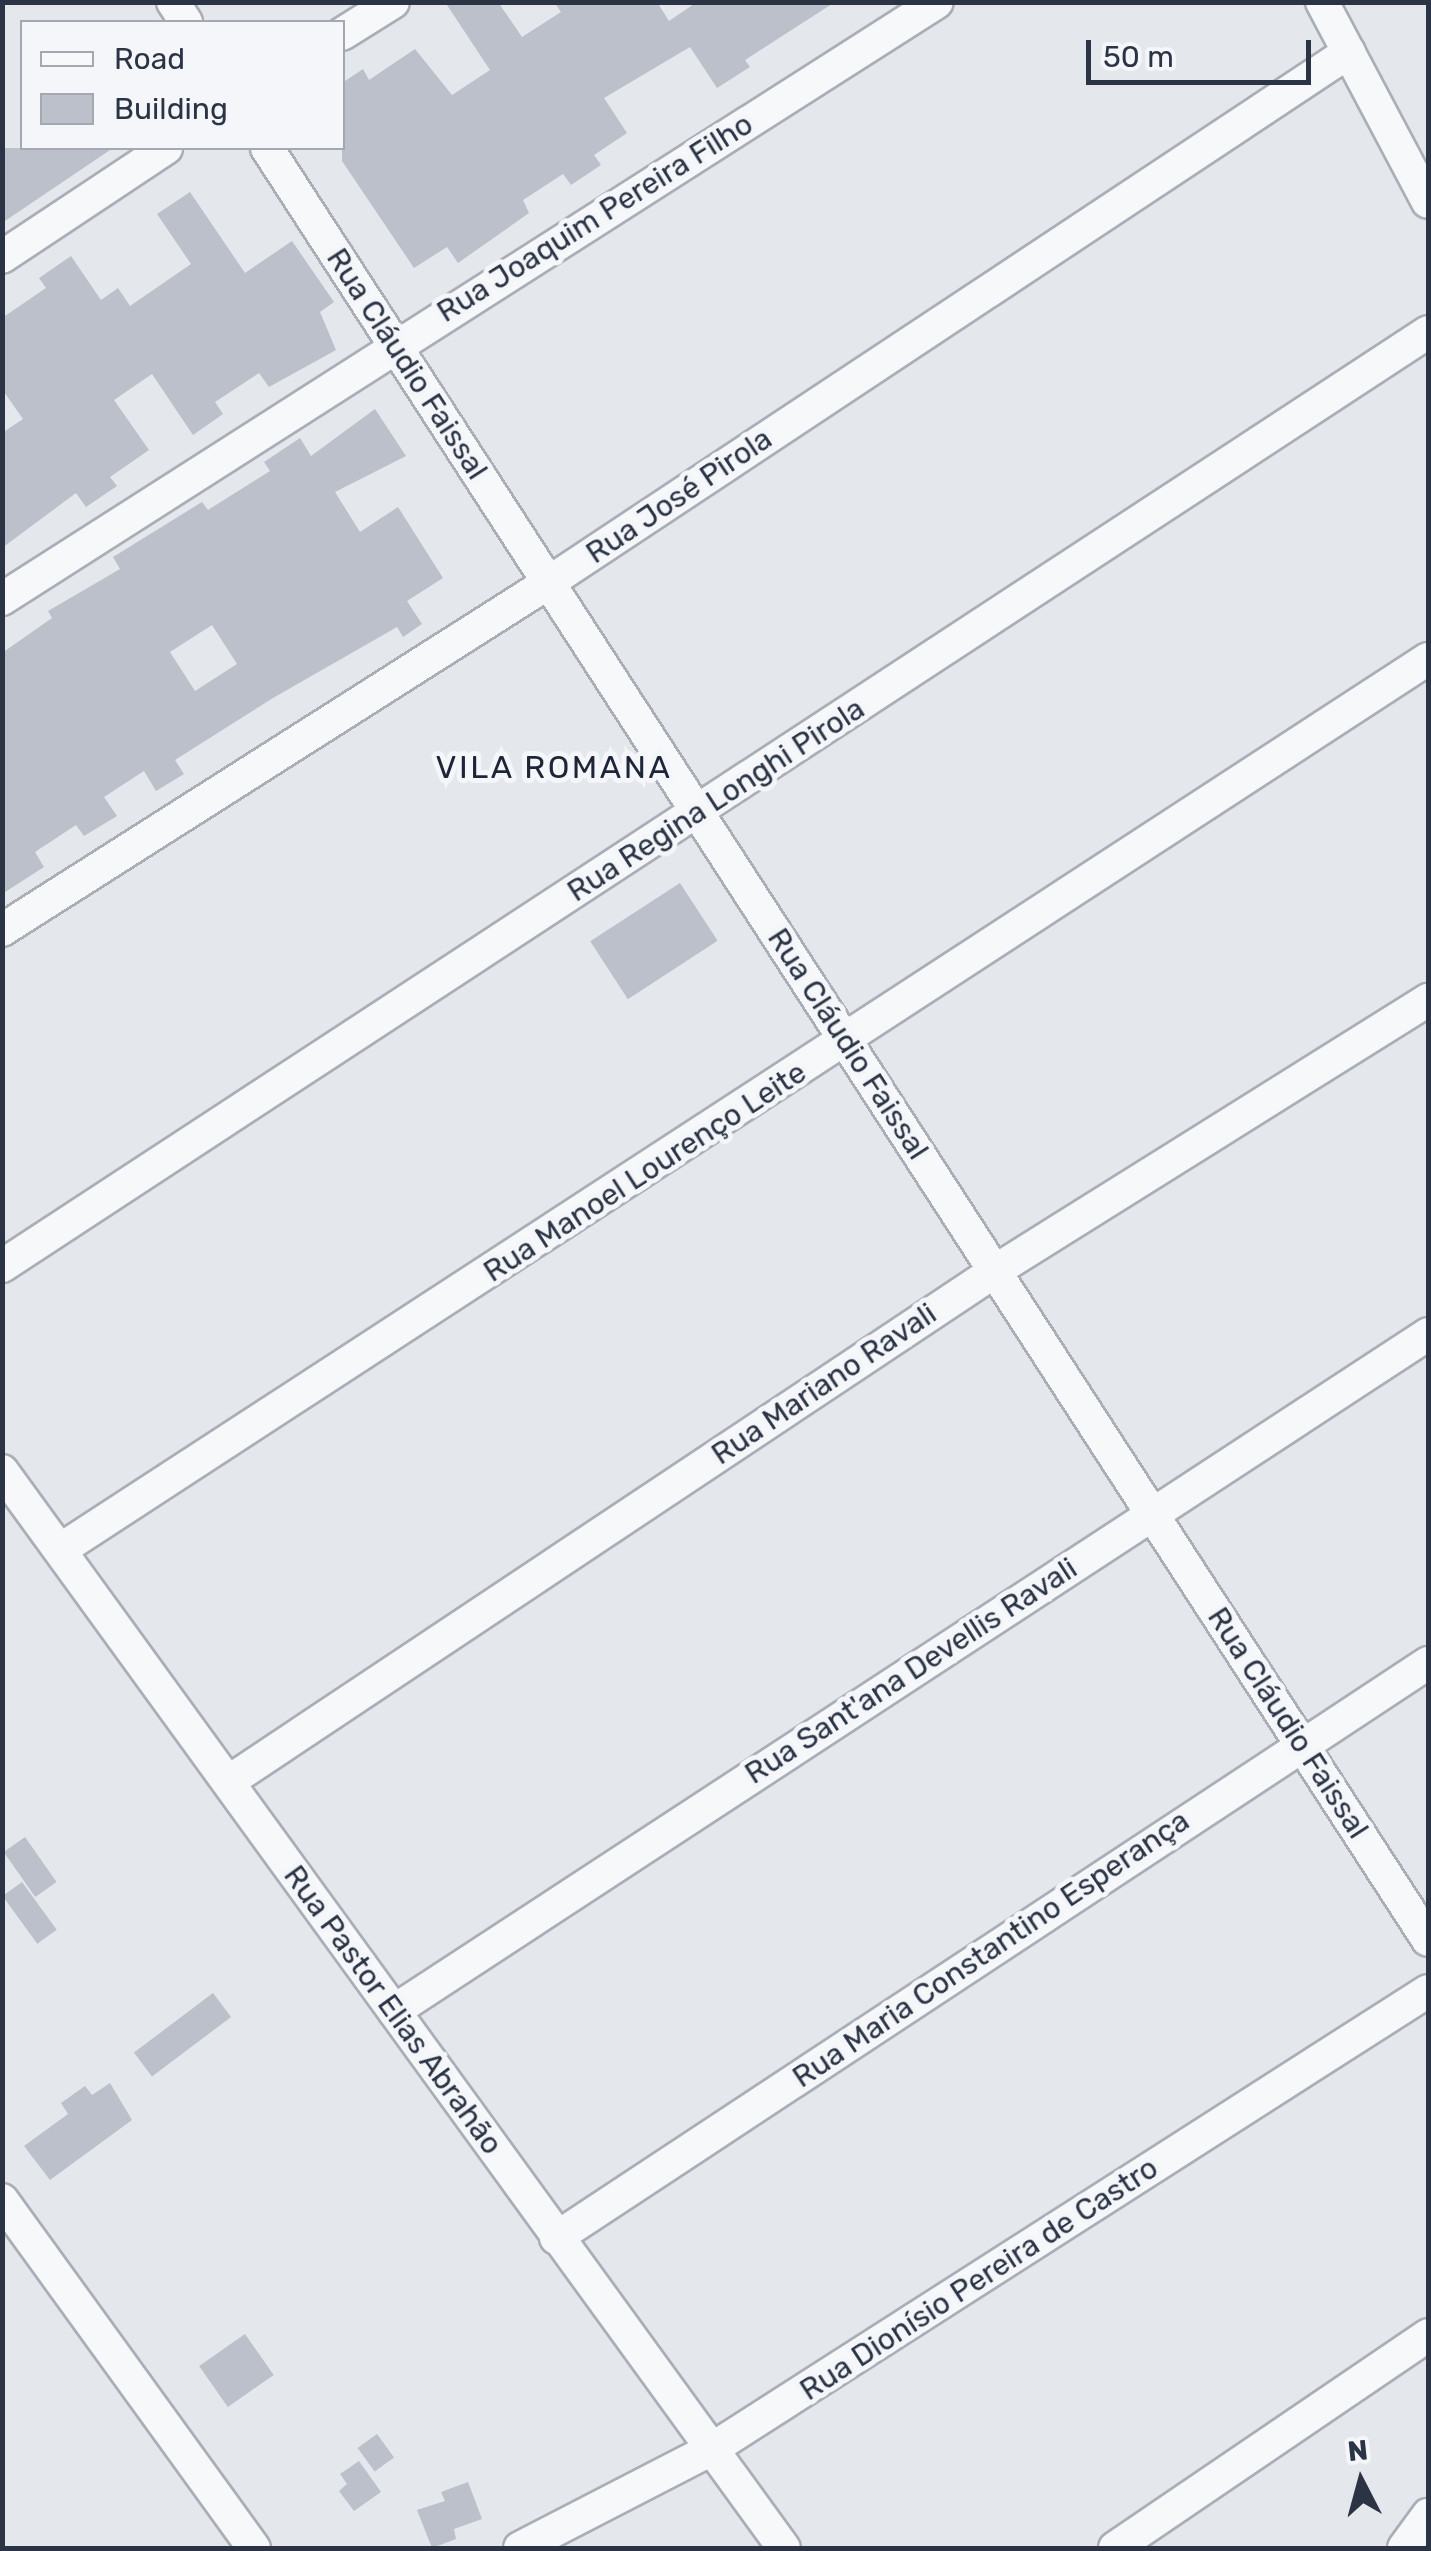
<!DOCTYPE html>
<meta charset="utf-8">
<style>
body{margin:0}
#map{position:relative;width:1431px;height:2551px;overflow:hidden;background:#e4e7ec;font-family:Rubik,sans-serif}
div>[style]{position:absolute}
[style*='--x']{left:calc(var(--x)*1px);top:calc(var(--y)*1px);width:calc(var(--w)*1px);rotate:calc(var(--a)*1deg)}
.building>*{inset:0;background:#bbc0ca;transform-origin:0 0}
.roads{filter:drop-shadow(2px 0 #a9aeb7) drop-shadow(-2px 0 #a9aeb7) drop-shadow(0 2px #a9aeb7) drop-shadow(0 -2px #a9aeb7)}
.street>*{height:32px;margin:-16px;padding:0 16px;transform-origin:16px;border-radius:16px;background:#f7f8fa}
span{translate:-50% -50%;white-space:nowrap;text-align:center;line-height:1.15;-webkit-text-stroke:10px #f4f6f9;paint-order:stroke}
.street-label{font-size:30px;color:#2b3445}
.neighbourhood-label{font-size:32px;color:#1d2536;letter-spacing:2.5px}
.frame{position:absolute;inset:0;border:5px solid #2b3445;pointer-events:none}
.legend{position:absolute;left:20px;top:20px;width:325px;height:130px;box-sizing:border-box;background:#f4f6f9;border:2px solid #a4a8b1;margin:0;padding:12px 18px;list-style:none;font-size:30px;color:#2b3445}
.legend li{display:flex;align-items:center;gap:20px;height:50px}
.legend b{width:50px;border:2px solid #a4a8b1}
.north{position:absolute;left:1311px;top:2431px;width:100px;height:100px;-webkit-text-stroke:8px #f4f6f9;paint-order:stroke;rotate:354deg;font-size:28px;font-weight:700;line-height:40px;text-align:center;color:#2b3445}
.north::after{content:'';display:block;margin:auto;width:35px;height:45px;background:#2b3445;clip-path:polygon(50% 0,100% 100%,50% 72%,0 100%)}
.scale{position:absolute;left:1086px;top:40px;width:225px;height:45px;box-sizing:border-box;border:5px solid #2b3445;border-top:0;padding-left:12px;font-size:30px;line-height:35px;white-space:nowrap;color:#2b3445;-webkit-text-stroke:8px #f4f6f9;paint-order:stroke}
</style>
<div id="map">
<div class="building">
<i style="clip-path:polygon(445px 2px,498px 2px,522px 37px,561px 12px,554px 2px,657px 2px,669px 21px,697px 2px,835px 2px,745px 60px,750px 67px,717px 88px,690px 47px,604px 98px,627px 133px,594px 155px,601px 165px,571px 185px,563px 174px,523px 200px,529px 213px,458px 263px,447px 247px,414px 268px,342px 161px,342px 83px,363px 69px,369px 80px,415px 49px,452px 95px,490px 70px)"></i>
<i style="clip-path:polygon(2px 148px,113px 148px,2px 223px)"></i>
<i style="clip-path:polygon(190px 192px,245px 273px,292px 241px,334px 302px,320px 312px,336px 350px,269px 387px,259px 373px,215px 402px,223px 414px,193px 435px,152px 374px,114px 400px,149px 450px,110px 477px,117px 486px,86px 507px,76px 493px,2px 548px,2px 433px,23px 419px,2px 389px,2px 318px,46px 288px,39px 278px,71px 256px,101px 300px,118px 288px,130px 306px,191px 264px,157px 214px)"></i>
<i style="clip-path:polygon(evenodd,375px 409px,406px 456px,335px 492px,360px 532px,398px 507px,443px 578px,407px 601px,422px 624px,403px 637px,397px 627px,273px 698px,175px 760px,184px 774px,156px 791px,144px 771px,104px 797px,117px 816px,84px 836px,76px 825px,35px 852px,44px 867px,2px 894px,2px 653px,52px 618px,48px 611px,120px 569px,113px 557px,202px 502px,208px 510px,270px 471px,264px 462px,300px 438px,311px 456px,375px 409px,212px 625px,237px 664px,195px 691px,170px 652px,212px 625px)"></i>
<i style="left:680px;top:883px;width:69px;height:107px;rotate:57deg"></i>
<i style="left:25px;top:1837px;width:55px;height:26px;rotate:55deg"></i>
<i style="left:22px;top:1882px;width:59px;height:24px;rotate:54deg"></i>
<i style="left:213px;top:1993px;width:30px;height:99px;rotate:53deg"></i>
<i style="clip-path:polygon(110px 2083px,132px 2120px,50px 2180px,24px 2146px,68px 2114px,61px 2103px,85px 2086px,92px 2095px)"></i>
<i style="left:245px;top:2334px;width:50px;height:56px;rotate:55deg"></i>
<i style="left:377px;top:2434px;width:29px;height:24px;rotate:54deg"></i>
<i style="clip-path:polygon(359px 2461px,381px 2492px,354px 2511px,339px 2491px,347px 2484px,340px 2474px)"></i>
<i style="clip-path:polygon(468px 2482px,482px 2519px,454px 2529px,456px 2539px,432px 2548px,417px 2510px,445px 2501px,441px 2492px)"></i>
</div>
<div class="roads">
<div class="street">
<i style="--x:173;--y:2;--w:24;--a:57"></i>
<i style="--x:1322;--y:2;--w:226;--a:62.1"></i>
<i style="--x:342;--y:34;--w:60;--a:-32.1"></i>
<i style="--x:267;--y:148;--w:2135;--a:57.06"></i>
<i style="--x:2;--y:257;--w:197;--a:-33.6"></i>
<i style="--x:2;--y:599;--w:1109;--a:-32.56"></i>
<i style="--x:2;--y:930;--w:647;--a:-32.44"></i>
<i style="--x:548;--y:583;--w:961;--a:-33.54"></i>
<i style="--x:2;--y:1266;--w:1705;--a:-33.22"></i>
<i style="--x:2;--y:1471;--w:1331;--a:54.02"></i>
<i style="--x:60;--y:1550;--w:1633;--a:-33.08"></i>
<i style="--x:228;--y:1782;--w:922;--a:-33.67"></i>
<i style="--x:995;--y:1271;--w:511;--a:-32.04"></i>
<i style="--x:394;--y:2011;--w:1236;--a:-33.21"></i>
<i style="--x:2;--y:2200;--w:430;--a:54.1"></i>
<i style="--x:556;--y:2238;--w:1045;--a:-33.4"></i>
<i style="--x:520;--y:2548;--w:216;--a:-27.3"></i>
<i style="--x:712;--y:2449;--w:850;--a:-32.61"></i>
<i style="--x:1115;--y:2548;--w:379;--a:-34.2"></i>
<i style="--x:1404;--y:2548;--w:41;--a:-54"></i>
</div>
</div>
<div class="street-label">
<span style="left:595px;top:218px;rotate:-32deg">Rua Joaquim Pereira Filho</span>
<span style="left:407px;top:364px;rotate:57deg">Rua Cláudio Faissal</span>
<span style="left:679px;top:496px;rotate:-34deg">Rua José Pirola</span>
<span style="left:716px;top:800px;rotate:-33deg">Rua Regina Longhi Pirola</span>
<span style="left:848px;top:1044px;rotate:57deg">Rua Cláudio Faissal</span>
<span style="left:645px;top:1172px;rotate:-33deg">Rua Manoel Lourenço Leite</span>
<span style="left:824px;top:1384px;rotate:-34deg">Rua Mariano Ravali</span>
<span style="left:911px;top:1671px;rotate:-33deg">Rua Sant'ana Devellis Ravali</span>
<span style="left:1288px;top:1723px;rotate:57deg">Rua Cláudio Faissal</span>
<span style="left:991px;top:1949px;rotate:-34deg">Rua Maria Constantino Esperança</span>
<span style="left:393px;top:2010px;rotate:54deg">Rua Pastor Elias Abrahão</span>
<span style="left:979px;top:2279px;rotate:-33deg">Rua Dionísio Pereira de Castro</span>
</div>
<div class="neighbourhood-label">
<span style="left:554px;top:767px">VILA ROMANA</span>
</div>
<div class="frame"></div>
<ul class="legend">
<li><b style="height:12px;background:#f7f8fa"></b>Road</li>
<li><b style="height:28px;background:#bbc0ca"></b>Building</li>
</ul>
<div class="north">N</div>
<div class="scale">50 m</div>
</div>
